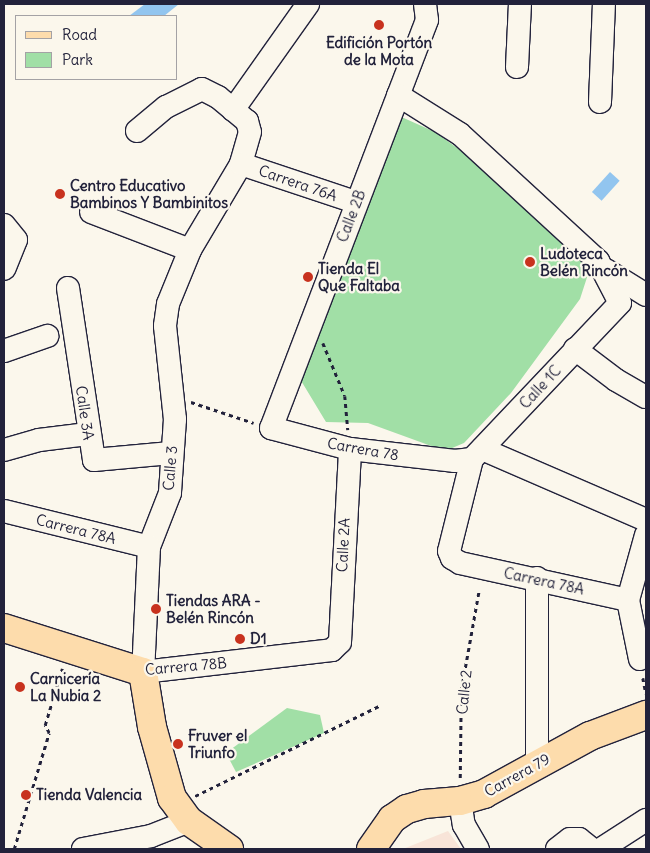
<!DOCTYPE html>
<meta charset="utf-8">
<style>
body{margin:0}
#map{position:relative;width:650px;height:853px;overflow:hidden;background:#fbf7ec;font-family:Delius,sans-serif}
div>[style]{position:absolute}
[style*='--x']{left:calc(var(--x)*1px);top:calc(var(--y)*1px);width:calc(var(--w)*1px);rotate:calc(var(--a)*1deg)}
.built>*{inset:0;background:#f8e4d8}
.green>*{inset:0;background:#a1dfa6}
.water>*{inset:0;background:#92c5ef;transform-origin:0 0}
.path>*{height:2.5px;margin-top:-1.25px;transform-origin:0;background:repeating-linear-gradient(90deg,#22223b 0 4px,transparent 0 8px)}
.roads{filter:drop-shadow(1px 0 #22223b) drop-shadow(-1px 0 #22223b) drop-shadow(0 1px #22223b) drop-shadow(0 -1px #22223b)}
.minor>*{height:22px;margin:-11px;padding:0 11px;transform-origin:11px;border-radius:11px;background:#fbf7ec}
.major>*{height:28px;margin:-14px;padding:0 14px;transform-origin:14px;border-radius:14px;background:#fddcac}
.dots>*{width:14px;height:14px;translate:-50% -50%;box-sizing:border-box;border:2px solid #fbf7ec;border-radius:50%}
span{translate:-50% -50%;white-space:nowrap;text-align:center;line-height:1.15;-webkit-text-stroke:4.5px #fbf7ec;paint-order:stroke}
.poi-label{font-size:15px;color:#22223b;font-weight:700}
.left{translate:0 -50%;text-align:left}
.street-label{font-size:15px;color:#22223b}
.frame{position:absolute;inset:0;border:5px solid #22223b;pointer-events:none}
.legend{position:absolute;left:15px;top:15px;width:162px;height:65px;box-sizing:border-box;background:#fbf7ec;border:1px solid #a4a2a5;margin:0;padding:6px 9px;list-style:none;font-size:15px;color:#22223b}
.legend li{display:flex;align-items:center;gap:10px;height:25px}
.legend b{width:25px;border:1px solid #a4a2a5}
</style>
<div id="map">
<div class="built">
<i style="clip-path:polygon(448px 831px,461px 849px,403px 849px)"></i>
</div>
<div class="green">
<i style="clip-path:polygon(397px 115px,435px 132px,478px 163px,592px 262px,580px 299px,511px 393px,464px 443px,445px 451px,368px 423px,326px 422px,300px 379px)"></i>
<i style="clip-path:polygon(287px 708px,320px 715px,324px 733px,236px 772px,226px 753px)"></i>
</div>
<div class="water">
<i style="clip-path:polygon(145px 4px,179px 4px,164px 16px,129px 16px)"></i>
<i style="left:610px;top:172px;width:13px;height:27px;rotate:42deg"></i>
</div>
<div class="path">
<i style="--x:323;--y:343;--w:57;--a:67.5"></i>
<i style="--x:345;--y:396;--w:34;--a:85"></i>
<i style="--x:191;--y:402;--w:66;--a:18.4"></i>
<i style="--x:643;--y:678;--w:16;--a:79"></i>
<i style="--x:460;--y:778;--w:87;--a:-89.3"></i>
<i style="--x:461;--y:691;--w:103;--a:-79.9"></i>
<i style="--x:195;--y:796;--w:205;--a:-26.1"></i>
<i style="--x:14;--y:849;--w:121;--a:-73.2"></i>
<i style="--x:49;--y:733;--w:9;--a:-117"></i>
<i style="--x:45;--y:725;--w:59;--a:-73.1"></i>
</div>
<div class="roads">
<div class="minor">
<i style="--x:425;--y:4;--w:16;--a:83"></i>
<i style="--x:427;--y:20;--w:437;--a:110.9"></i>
<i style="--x:271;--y:428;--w:82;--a:14.9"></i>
<i style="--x:350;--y:449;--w:106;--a:6.5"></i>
<i style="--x:455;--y:461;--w:17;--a:-7"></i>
<i style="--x:472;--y:459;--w:215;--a:-46.5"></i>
<i style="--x:517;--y:67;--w:63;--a:-87.3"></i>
<i style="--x:398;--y:95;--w:73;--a:32.2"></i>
<i style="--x:460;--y:134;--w:188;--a:42.6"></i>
<i style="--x:598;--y:261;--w:47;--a:62.4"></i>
<i style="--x:600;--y:102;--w:98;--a:-87.7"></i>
<i style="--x:233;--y:110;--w:130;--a:-54.7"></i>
<i style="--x:137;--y:131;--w:38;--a:-40"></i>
<i style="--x:166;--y:107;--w:40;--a:-26.6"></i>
<i style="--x:202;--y:89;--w:18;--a:27"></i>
<i style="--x:218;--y:97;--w:38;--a:40"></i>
<i style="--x:247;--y:121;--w:11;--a:75"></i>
<i style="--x:250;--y:132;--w:33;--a:106"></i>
<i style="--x:241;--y:164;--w:100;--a:120.7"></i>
<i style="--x:190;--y:250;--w:58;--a:112.2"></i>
<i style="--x:168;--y:304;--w:22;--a:98"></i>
<i style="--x:165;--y:326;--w:94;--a:83.9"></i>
<i style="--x:175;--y:419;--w:74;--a:93.9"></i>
<i style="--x:170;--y:493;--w:58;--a:111.3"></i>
<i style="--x:149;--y:547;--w:125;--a:92.7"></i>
<i style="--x:143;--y:672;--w:190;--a:-6.6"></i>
<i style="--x:332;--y:650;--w:11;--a:-45"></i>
<i style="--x:340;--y:642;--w:193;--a:-87"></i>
<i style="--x:241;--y:164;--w:120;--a:18.4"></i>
<i style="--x:91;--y:212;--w:106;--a:21"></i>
<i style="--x:4;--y:225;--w:19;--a:51"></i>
<i style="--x:16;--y:240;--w:31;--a:112"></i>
<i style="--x:606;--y:270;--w:47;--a:32"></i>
<i style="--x:68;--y:288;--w:174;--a:81.4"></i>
<i style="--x:94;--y:460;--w:77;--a:-5.2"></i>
<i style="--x:575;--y:349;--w:51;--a:37.1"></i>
<i style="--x:616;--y:380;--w:34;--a:30"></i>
<i style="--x:4;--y:351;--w:46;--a:-19.2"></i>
<i style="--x:482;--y:449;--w:179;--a:23.4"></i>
<i style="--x:4;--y:450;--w:36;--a:-16"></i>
<i style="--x:39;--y:440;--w:49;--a:-7"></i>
<i style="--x:472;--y:459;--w:95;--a:104"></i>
<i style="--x:449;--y:551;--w:8;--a:67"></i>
<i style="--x:452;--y:558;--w:9;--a:32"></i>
<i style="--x:460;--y:563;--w:172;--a:12.4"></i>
<i style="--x:4;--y:511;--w:149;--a:13.9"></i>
<i style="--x:640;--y:659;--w:60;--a:-101.5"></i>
<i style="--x:628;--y:600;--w:67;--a:-74.5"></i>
<i style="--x:537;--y:763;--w:185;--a:-90"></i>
<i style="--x:460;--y:801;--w:24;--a:81"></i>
<i style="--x:464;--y:825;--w:28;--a:60"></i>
<i style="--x:83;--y:849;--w:69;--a:-10.8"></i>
<i style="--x:151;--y:836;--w:41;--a:-21.5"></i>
<i style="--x:557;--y:849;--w:16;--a:-38"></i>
<i style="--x:570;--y:839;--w:9;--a:0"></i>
<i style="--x:579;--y:839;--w:16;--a:38"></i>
<i style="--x:601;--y:849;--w:54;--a:-32.8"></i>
</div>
<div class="major">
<i style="--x:4;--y:628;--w:146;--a:17.6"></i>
<i style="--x:143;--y:672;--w:56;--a:80.7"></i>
<i style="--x:152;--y:727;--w:74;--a:74.3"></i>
<i style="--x:172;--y:798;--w:29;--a:54"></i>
<i style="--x:189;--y:821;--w:49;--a:35"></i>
<i style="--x:371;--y:849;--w:37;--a:-55"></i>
<i style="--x:392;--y:819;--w:18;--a:-34"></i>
<i style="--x:407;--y:809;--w:18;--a:-16"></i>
<i style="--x:424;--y:804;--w:36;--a:-5"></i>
<i style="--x:460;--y:801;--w:25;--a:-16"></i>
<i style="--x:484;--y:794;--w:121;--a:-28.7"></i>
<i style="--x:590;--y:736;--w:60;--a:-20.6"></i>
</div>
</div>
<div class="dots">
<i style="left:379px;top:25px;background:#c8321e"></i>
<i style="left:60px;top:194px;background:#c8321e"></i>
<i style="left:530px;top:262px;background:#c8321e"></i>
<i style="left:308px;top:277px;background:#c8321e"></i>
<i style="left:156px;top:609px;background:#c8321e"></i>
<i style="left:240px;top:639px;background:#c8321e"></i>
<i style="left:20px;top:687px;background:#c8321e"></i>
<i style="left:178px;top:744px;background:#c8321e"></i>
<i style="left:26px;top:795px;background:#c8321e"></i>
</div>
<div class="poi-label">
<span style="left:379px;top:51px">Edifición Portón<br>de la Mota</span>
<span class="left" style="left:70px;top:194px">Centro Educativo<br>Bambinos Y Bambinitos</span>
<span class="left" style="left:540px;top:262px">Ludoteca<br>Belén Rincón</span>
<span class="left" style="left:318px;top:277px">Tienda El<br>Que Faltaba</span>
<span class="left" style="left:166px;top:609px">Tiendas ARA -<br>Belén Rincón</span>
<span class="left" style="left:250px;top:639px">D1</span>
<span class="left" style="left:30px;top:687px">Carnicería<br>La Nubia 2</span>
<span class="left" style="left:188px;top:744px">Fruver el<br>Triunfo</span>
<span class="left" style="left:36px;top:795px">Tienda Valencia</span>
</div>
<div class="street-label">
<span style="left:298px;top:183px;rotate:19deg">Carrera 76A</span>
<span style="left:351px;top:216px;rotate:-69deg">Calle 2B</span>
<span style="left:540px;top:387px;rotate:-47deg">Calle 1C</span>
<span style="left:85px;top:413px;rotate:82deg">Calle 3A</span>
<span style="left:363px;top:449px;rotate:10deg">Carrera 78</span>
<span style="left:170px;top:468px;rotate:-85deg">Calle 3</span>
<span style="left:76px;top:529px;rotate:14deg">Carrera 78A</span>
<span style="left:343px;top:545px;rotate:-87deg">Calle 2A</span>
<span style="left:544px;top:581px;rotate:12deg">Carrera 78A</span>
<span style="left:186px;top:666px;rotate:-5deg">Carrera 78B</span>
<span style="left:464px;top:692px;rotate:-84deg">Calle 2</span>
<span style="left:517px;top:775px;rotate:-29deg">Carrera 79</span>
</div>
<div class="frame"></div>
<ul class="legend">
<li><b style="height:6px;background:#fddcac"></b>Road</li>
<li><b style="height:14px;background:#a1dfa6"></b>Park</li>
</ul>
</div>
